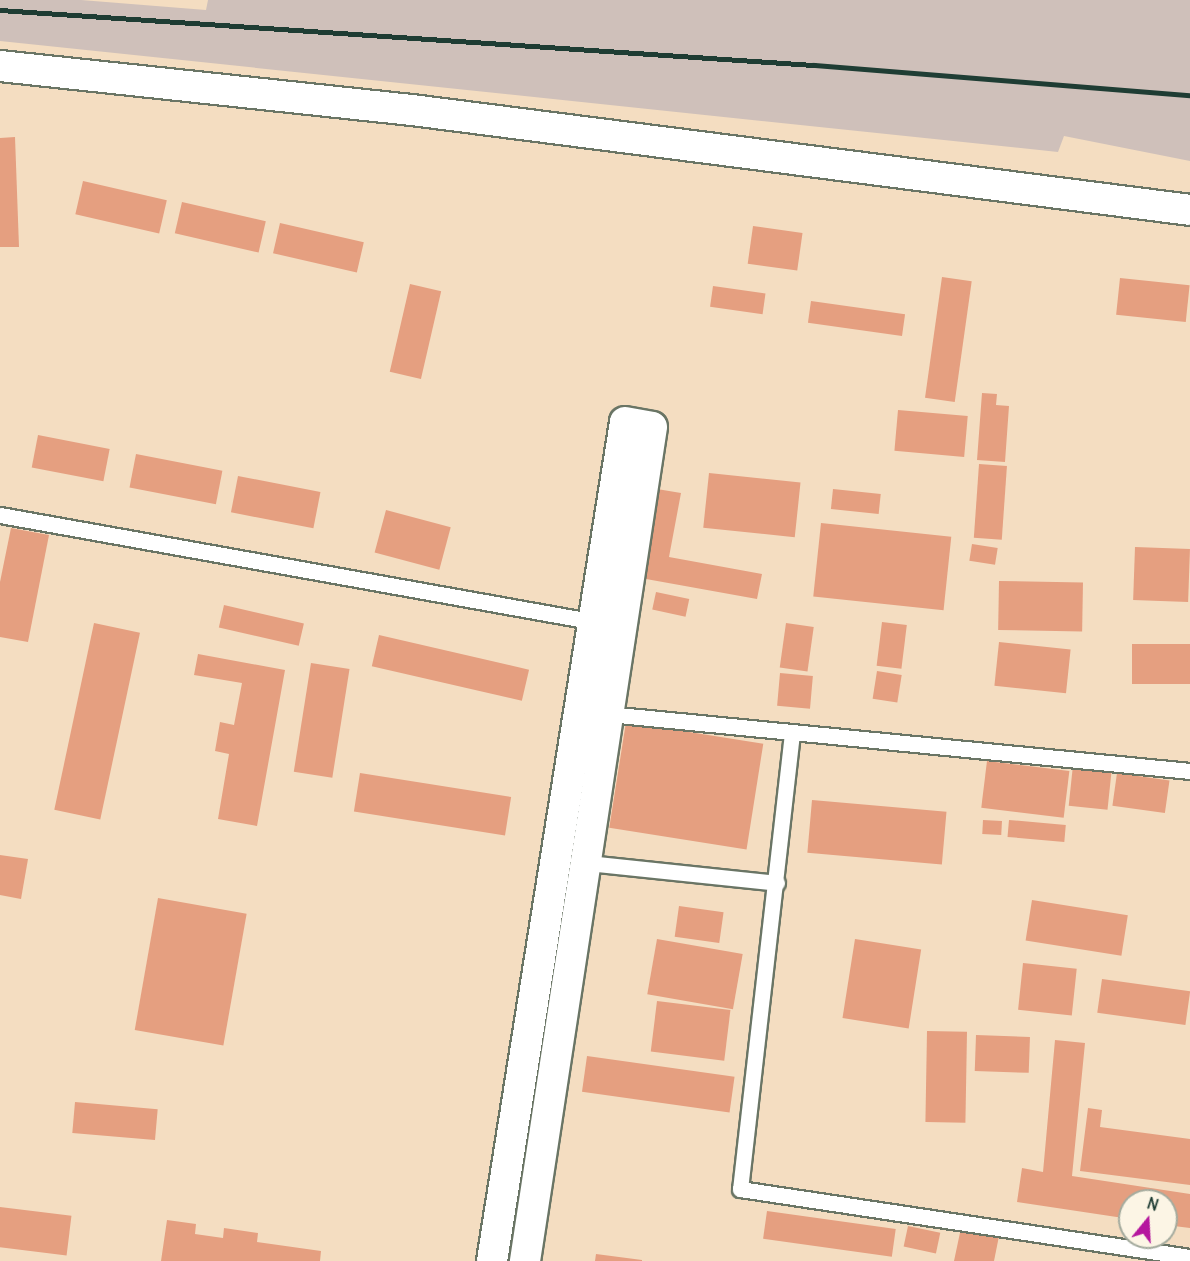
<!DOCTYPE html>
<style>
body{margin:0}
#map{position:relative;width:1190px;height:1261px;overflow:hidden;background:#f4ddc1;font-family:Delius,sans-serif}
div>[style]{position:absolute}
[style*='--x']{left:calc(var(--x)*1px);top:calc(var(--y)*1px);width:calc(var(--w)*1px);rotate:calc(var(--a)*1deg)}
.industrial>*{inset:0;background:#cfc0ba}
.building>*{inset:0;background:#e59f80;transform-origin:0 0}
.roads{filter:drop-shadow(2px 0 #6a7565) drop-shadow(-2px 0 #6a7565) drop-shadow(0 2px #6a7565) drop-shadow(0 -2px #6a7565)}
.service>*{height:15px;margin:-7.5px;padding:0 7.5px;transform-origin:7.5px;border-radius:7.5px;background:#fff}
.minor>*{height:30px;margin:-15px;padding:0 15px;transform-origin:15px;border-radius:15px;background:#fff}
.rail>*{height:4.5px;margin:-2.25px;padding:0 2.25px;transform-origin:2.25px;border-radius:2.25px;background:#1f3d34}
span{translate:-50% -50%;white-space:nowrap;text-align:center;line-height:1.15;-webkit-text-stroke:5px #fcf5e5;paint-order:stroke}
.north{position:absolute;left:1118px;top:1189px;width:60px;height:60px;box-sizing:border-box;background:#fcf5e5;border:2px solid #a4ab9e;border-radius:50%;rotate:18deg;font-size:16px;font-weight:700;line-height:24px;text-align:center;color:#1f3d34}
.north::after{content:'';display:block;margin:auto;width:21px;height:27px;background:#b5179e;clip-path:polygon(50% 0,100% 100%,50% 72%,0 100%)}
</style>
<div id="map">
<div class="industrial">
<i style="clip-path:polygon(0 0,81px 0,206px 10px,208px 0,1190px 0,1190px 161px,1064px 136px,1058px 152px,0 41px)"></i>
</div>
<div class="building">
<i style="clip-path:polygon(15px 137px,19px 247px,0 247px,0 138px)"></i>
<i style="left:83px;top:181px;width:86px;height:34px;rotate:13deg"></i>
<i style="left:182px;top:202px;width:86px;height:32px;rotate:13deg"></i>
<i style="left:280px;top:223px;width:86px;height:31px;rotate:13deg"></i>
<i style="left:753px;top:226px;width:50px;height:38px;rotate:8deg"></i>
<i style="left:942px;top:277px;width:30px;height:122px;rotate:8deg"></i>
<i style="left:1120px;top:278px;width:70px;height:37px;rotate:6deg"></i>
<i style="left:410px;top:284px;width:32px;height:90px;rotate:13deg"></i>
<i style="left:713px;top:286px;width:53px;height:21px;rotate:8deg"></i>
<i style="left:811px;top:301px;width:95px;height:22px;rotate:8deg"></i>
<i style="clip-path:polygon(982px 393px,997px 394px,996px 405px,1009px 406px,1005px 462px,977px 460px)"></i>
<i style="left:898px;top:410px;width:70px;height:41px;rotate:5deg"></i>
<i style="left:38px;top:435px;width:73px;height:33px;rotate:11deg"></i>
<i style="left:136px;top:454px;width:88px;height:34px;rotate:11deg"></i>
<i style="left:979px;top:464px;width:28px;height:74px;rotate:4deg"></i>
<i style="left:709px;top:473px;width:92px;height:55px;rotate:6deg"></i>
<i style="left:238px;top:476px;width:84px;height:37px;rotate:11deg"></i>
<i style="clip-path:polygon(651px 488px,681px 493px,669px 557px,762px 574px,757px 599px,635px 577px)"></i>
<i style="left:833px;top:489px;width:48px;height:20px;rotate:6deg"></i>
<i style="left:386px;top:510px;width:67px;height:44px;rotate:15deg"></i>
<i style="left:821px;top:523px;width:131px;height:74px;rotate:6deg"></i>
<i style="clip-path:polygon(11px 528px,49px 535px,28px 642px,0 637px,0 582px)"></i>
<i style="left:972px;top:544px;width:26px;height:17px;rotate:9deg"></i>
<i style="left:1135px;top:547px;width:55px;height:53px;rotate:2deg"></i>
<i style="left:999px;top:581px;width:84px;height:49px;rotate:1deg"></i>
<i style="left:656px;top:592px;width:34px;height:18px;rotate:12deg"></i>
<i style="left:224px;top:605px;width:82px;height:23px;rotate:13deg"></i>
<i style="left:882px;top:622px;width:25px;height:44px;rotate:7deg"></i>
<i style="left:94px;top:623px;width:47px;height:191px;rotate:12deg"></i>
<i style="left:786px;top:623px;width:28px;height:45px;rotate:8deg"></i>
<i style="left:379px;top:635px;width:154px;height:32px;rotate:13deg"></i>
<i style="left:999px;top:642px;width:72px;height:44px;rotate:6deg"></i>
<i style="left:1132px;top:644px;width:58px;height:40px"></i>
<i style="clip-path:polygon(198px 654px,285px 670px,257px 826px,218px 819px,229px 754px,215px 751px,220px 722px,234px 725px,242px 683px,194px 675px)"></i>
<i style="left:311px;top:663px;width:39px;height:110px;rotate:9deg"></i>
<i style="left:877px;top:671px;width:25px;height:28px;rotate:9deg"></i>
<i style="left:780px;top:673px;width:33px;height:33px;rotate:5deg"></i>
<i style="left:626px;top:722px;width:139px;height:107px;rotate:9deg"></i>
<i style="left:987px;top:761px;width:83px;height:47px;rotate:7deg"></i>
<i style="left:1073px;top:765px;width:39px;height:41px;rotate:6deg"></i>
<i style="left:360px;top:773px;width:153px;height:39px;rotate:9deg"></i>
<i style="left:1117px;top:773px;width:53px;height:33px;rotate:8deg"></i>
<i style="left:812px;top:800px;width:135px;height:53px;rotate:5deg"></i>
<i style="left:983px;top:820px;width:19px;height:14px;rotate:3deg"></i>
<i style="left:1009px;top:820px;width:57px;height:17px;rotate:5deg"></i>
<i style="clip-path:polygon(0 855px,28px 859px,21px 899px,0 895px)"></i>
<i style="left:158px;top:898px;width:90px;height:134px;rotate:10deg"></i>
<i style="left:1032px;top:900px;width:97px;height:41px;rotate:9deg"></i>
<i style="left:679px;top:906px;width:45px;height:31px;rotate:8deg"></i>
<i style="left:657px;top:939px;width:87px;height:56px;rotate:10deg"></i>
<i style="left:855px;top:939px;width:67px;height:80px;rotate:9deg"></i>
<i style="left:1023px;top:963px;width:54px;height:47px;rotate:6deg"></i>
<i style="left:1102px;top:979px;width:89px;height:34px;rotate:8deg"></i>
<i style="left:657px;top:1001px;width:74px;height:51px;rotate:7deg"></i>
<i style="left:927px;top:1031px;width:40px;height:91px;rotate:1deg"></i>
<i style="left:976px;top:1035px;width:54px;height:36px;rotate:2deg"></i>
<i style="clip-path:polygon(1055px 1040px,1085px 1043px,1072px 1176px,1190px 1194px,1190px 1228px,1166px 1225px,1166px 1201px,1130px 1201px,1130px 1219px,1017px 1202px,1022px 1168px,1043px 1172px)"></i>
<i style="left:587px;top:1056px;width:149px;height:36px;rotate:8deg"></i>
<i style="left:75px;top:1102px;width:83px;height:31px;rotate:5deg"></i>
<i style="clip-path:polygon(1088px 1108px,1102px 1110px,1100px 1127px,1190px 1139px,1190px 1185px,1080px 1171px)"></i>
<i style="left:0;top:1207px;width:72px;height:40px;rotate:7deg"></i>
<i style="left:767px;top:1211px;width:130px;height:28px;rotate:8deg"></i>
<i style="clip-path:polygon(167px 1220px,196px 1224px,195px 1234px,223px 1238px,224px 1228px,258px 1233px,257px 1242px,321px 1251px,320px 1261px,161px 1261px)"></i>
<i style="left:908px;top:1226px;width:33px;height:21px;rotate:12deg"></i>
<i style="clip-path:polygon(961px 1228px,999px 1236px,994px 1261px,954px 1261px)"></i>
<i style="clip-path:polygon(596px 1254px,642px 1260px,642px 1261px,595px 1261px)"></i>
</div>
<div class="roads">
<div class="service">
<i style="--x:0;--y:515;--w:606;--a:10.18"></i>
<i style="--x:608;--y:714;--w:585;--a:5.59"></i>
<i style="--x:792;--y:733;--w:459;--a:96.5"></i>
<i style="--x:740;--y:1189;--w:455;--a:8.6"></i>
<i style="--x:588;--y:863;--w:190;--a:6"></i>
</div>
<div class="minor">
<i style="--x:0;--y:66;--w:414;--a:6.1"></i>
<i style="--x:412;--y:110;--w:784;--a:7.32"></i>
<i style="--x:492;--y:1261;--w:849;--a:-80.99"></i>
<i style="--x:625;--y:422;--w:27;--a:10"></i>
<i style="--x:652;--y:427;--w:844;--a:98.66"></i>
</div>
</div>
<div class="rail">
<i style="--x:0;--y:10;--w:816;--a:3.87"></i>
<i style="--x:814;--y:65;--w:377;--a:4.6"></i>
</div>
<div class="north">N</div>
</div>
